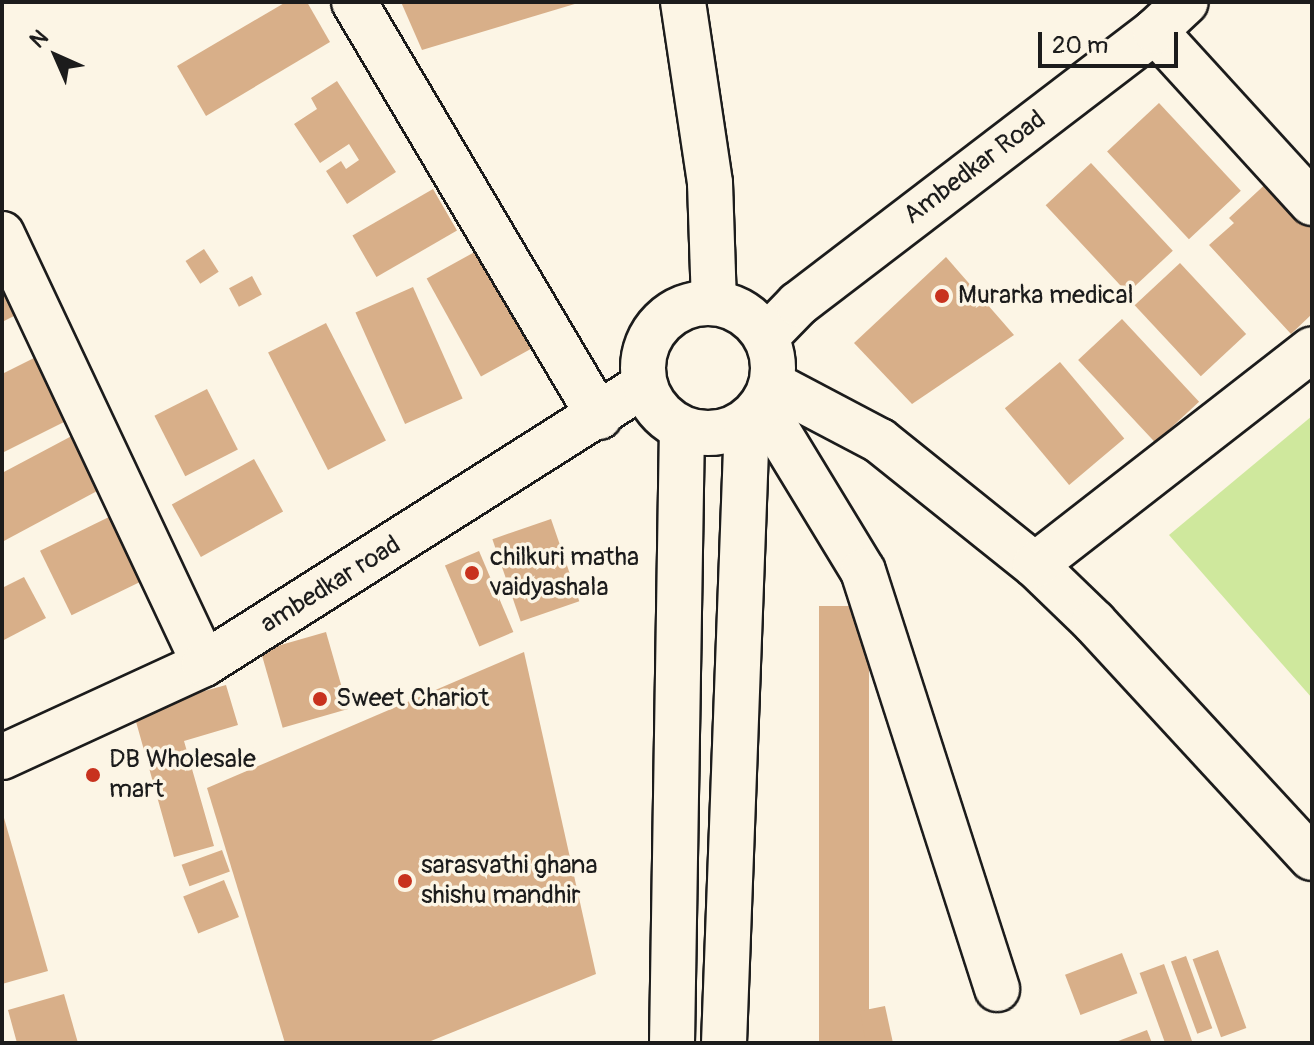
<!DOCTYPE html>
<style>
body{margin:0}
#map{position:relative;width:1314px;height:1045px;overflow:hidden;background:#fcf5e5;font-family:Pangolin,sans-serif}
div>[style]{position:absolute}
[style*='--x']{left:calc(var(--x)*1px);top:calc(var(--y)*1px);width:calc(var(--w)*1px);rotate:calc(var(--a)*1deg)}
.green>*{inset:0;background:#cfe89d}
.building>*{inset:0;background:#d8af89;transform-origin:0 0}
.roads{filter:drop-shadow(2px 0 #1c1c1c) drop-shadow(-2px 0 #1c1c1c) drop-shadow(0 2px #1c1c1c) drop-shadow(0 -2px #1c1c1c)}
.minor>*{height:44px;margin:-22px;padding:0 22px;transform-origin:22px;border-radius:22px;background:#fcf5e5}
.primary>*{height:44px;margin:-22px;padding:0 22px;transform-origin:22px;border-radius:22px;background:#fcf5e5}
.primary>.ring{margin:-22px;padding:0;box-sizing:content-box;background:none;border:44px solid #fcf5e5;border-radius:50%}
.dots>*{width:22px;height:22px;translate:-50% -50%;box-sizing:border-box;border:4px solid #fcf5e5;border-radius:50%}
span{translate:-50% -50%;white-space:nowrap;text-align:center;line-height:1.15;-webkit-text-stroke:7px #fcf5e5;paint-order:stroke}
.street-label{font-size:26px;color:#1c1c1c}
.poi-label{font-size:26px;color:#1c1c1c}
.left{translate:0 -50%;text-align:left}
.frame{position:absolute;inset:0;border:4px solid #1c1c1c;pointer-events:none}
.north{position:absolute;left:16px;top:16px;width:80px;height:80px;-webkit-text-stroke:6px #fcf5e5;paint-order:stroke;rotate:315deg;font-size:22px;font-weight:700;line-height:32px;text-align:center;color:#1c1c1c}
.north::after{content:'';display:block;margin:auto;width:28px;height:36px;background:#1c1c1c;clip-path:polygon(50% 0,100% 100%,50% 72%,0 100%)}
.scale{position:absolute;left:1038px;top:32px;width:140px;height:36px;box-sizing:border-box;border:4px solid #1c1c1c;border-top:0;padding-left:10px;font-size:24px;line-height:28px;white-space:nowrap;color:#1c1c1c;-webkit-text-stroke:6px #fcf5e5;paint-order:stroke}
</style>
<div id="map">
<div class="green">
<i style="clip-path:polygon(1312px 416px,1312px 698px,1169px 535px)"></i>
</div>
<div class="building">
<i style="clip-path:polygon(286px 2px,307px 2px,330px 42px,206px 116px,177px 66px)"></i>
<i style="clip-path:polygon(401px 2px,578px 2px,578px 3px,422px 50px)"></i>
<i style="clip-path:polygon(337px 81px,396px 172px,347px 204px,326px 171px,341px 161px,346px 169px,359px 160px,349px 144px,320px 163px,294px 124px,317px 109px,311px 98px)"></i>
<i style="left:1159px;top:103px;width:120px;height:71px;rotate:47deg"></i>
<i style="left:1091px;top:163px;width:120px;height:62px;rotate:47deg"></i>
<i style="clip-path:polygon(1272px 178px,1312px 222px,1312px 314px,1291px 334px,1209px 245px,1234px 223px,1229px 218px)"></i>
<i style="left:433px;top:189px;width:48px;height:93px;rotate:60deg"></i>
<i style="left:204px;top:249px;width:27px;height:22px;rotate:57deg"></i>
<i style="left:480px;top:249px;width:112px;height:61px;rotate:61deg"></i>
<i style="clip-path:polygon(946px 257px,1014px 335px,912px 404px,854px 343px)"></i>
<i style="left:1180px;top:263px;width:97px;height:62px;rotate:47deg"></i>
<i style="left:252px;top:276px;width:21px;height:26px;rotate:62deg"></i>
<i style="clip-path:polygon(2px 282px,18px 314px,2px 322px)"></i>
<i style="left:413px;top:287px;width:122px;height:63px;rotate:66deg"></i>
<i style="left:1122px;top:319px;width:113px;height:60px;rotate:47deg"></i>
<i style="left:326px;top:323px;width:132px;height:65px;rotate:63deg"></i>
<i style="clip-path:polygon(36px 357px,66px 421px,2px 453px,2px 374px)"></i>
<i style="left:1060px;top:362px;width:100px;height:72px;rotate:50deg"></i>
<i style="left:207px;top:389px;width:68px;height:59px;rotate:63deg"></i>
<i style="clip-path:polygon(83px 430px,112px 483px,2px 542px,2px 473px)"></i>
<i style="left:254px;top:459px;width:60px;height:94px;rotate:61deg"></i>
<i style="left:111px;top:516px;width:72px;height:79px;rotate:64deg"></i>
<i style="left:551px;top:519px;width:87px;height:62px;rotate:71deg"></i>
<i style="left:479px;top:551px;width:88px;height:37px;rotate:67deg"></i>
<i style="clip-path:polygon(24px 577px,46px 618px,2px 641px,2px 588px)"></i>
<i style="left:819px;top:606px;width:50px;height:437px"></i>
<i style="left:326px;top:632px;width:80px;height:68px;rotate:74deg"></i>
<i style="clip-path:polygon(524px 652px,596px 974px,426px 1043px,285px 1043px,207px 788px)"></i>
<i style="clip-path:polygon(226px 685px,238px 725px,184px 741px,214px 846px,174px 857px,133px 711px)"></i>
<i style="clip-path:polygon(2px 811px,48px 971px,2px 984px)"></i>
<i style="left:222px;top:850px;width:23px;height:43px;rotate:70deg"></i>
<i style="left:224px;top:880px;width:40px;height:44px;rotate:68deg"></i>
<i style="left:1218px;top:950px;width:83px;height:27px;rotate:70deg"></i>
<i style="left:1122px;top:953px;width:43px;height:61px;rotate:69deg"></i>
<i style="left:1186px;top:956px;width:77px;height:16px;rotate:70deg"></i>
<i style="left:1164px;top:964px;width:84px;height:26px;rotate:70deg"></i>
<i style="clip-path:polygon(64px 994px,78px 1043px,17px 1043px,8px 1010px)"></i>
<i style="clip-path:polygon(885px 1006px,893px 1043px,866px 1043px,860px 1011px)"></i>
<i style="clip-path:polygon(1147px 1030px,1152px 1043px,1113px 1043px)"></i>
</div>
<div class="roads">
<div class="minor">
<i style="--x:354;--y:2;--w:482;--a:59.4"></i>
<i style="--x:683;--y:2;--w:183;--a:81.5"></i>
<i style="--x:710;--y:183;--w:120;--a:88.1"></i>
<i style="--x:1155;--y:31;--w:233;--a:47.6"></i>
<i style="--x:2;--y:234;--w:475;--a:64.8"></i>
<i style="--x:772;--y:384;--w:122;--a:27.8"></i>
<i style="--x:880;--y:441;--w:198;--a:38.7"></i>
<i style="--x:1035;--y:565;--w:82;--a:44"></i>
<i style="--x:1094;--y:622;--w:321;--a:47.3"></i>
<i style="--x:762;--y:405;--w:194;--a:58.7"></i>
<i style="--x:863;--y:571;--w:439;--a:72.2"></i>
<i style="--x:1035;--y:565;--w:351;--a:-37.9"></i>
<i style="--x:2;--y:757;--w:222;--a:-24.7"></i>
<i style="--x:204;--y:664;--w:521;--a:-32.38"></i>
</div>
<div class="primary">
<i class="ring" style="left:643px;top:303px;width:86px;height:86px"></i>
<i style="--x:766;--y:337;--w:46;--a:-45.9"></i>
<i style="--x:798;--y:304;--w:449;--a:-37.4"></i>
<i style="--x:1155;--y:31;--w:42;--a:-43.1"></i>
<i style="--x:672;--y:1043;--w:613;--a:-89.07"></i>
<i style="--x:724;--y:1043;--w:622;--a:-87.88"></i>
</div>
</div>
<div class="dots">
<i style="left:942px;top:296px;background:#c8321e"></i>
<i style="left:472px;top:573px;background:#c8321e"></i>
<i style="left:320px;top:699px;background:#c8321e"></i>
<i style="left:93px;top:775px;background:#c8321e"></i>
<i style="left:405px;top:881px;background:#c8321e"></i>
</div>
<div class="street-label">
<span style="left:975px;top:168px;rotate:-37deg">Ambedkar Road</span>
<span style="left:331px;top:585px;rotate:-32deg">ambedkar road</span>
</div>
<div class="poi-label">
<span class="left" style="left:958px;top:296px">Murarka medical</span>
<span class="left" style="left:490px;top:573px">chilkuri matha<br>vaidyashala</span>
<span class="left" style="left:336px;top:699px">Sweet Chariot</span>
<span class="left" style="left:109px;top:775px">DB Wholesale<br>mart</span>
<span class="left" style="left:421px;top:881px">sarasvathi ghana<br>shishu mandhir</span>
</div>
<div class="frame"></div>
<div class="north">N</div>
<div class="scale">20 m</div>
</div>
